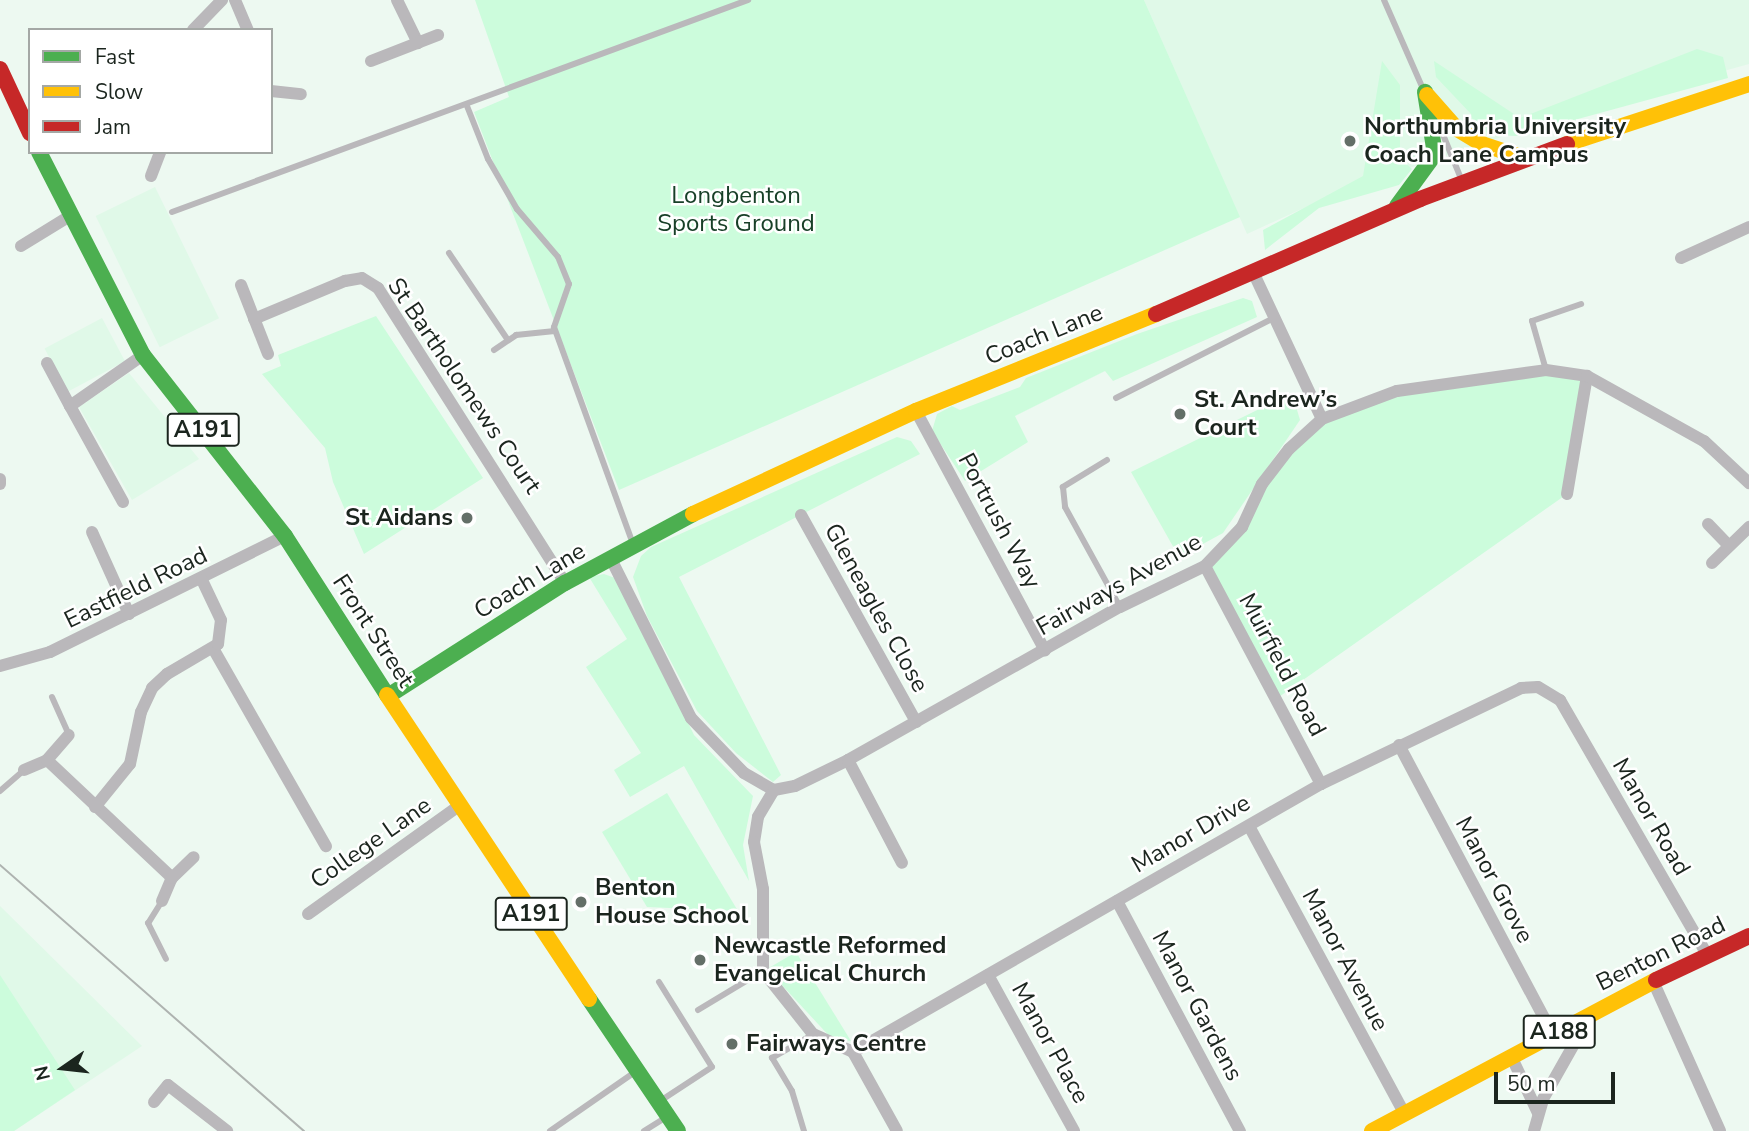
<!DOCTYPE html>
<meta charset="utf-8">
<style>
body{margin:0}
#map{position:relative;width:1749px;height:1131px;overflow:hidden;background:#edf9f1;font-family:"Nunito Sans",sans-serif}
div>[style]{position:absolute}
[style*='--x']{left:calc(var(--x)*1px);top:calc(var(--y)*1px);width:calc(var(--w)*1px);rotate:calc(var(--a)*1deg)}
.built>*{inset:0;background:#e0f9e8;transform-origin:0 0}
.green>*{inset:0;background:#ccfcdc}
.lane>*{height:6px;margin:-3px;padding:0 3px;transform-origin:3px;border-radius:3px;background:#bab8bb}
.street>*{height:12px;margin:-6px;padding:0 6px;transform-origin:6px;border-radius:6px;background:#bab8bb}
.fast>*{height:16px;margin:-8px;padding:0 8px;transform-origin:8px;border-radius:8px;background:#4caf50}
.slow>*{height:16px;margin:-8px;padding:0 8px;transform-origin:8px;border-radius:8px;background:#ffc107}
.jam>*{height:16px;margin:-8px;padding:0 8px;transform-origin:8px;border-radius:8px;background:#c62828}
.tram>*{height:2px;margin:-1px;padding:0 1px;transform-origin:1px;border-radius:1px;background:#aeb3b0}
.dots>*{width:19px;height:19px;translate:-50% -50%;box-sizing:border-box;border:4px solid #fff;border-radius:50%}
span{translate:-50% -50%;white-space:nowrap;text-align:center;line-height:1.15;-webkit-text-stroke:5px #fff;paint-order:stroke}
.shield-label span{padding:2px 5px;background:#fff;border:2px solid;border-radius:5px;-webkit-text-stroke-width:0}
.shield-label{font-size:23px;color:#1b251e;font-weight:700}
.poi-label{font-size:24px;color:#1b251e;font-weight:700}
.left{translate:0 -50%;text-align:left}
.right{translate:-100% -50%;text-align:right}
.park-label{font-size:24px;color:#184028}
.street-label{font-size:24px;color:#1b251e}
.legend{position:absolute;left:28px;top:28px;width:245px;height:126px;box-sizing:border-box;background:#fff;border:2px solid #a4a8a5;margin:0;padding:9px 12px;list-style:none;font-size:21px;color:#1b251e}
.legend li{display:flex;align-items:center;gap:14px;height:35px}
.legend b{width:35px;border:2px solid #a4a8a5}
.north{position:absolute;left:28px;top:1033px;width:70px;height:70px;-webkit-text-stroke:5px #fff;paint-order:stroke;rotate:256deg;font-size:19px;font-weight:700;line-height:28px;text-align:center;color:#1b251e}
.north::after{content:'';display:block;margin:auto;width:24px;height:32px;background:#1b251e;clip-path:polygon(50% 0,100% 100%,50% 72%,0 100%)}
.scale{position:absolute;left:1494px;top:1072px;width:121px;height:32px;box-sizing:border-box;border:4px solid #1b251e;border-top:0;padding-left:9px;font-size:21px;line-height:24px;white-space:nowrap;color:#1b251e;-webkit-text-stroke:5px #fff;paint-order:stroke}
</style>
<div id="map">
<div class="built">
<i style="clip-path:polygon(1144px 0,1749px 0,1749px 64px,1573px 113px,1341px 191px,1247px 234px)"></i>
<i style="left:155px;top:187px;width:146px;height:66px;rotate:64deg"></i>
<i style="left:102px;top:318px;width:49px;height:65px;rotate:62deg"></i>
<i style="clip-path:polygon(129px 373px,199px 459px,132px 500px,79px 407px)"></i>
<i style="clip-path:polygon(0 906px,142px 1046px,14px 1131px,0 1131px)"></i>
</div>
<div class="green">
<i style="clip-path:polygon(475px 0,1144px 0,1240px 217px,619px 490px,474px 112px,509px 97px)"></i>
<i style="clip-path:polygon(1697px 49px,1723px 57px,1728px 78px,1516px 136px,1494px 135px,1475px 128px,1471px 114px,1436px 77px,1434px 61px,1520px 118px)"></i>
<i style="clip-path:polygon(1382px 61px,1400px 85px,1400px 158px,1412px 169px,1399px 185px,1319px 208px,1265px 250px,1263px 230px,1363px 176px)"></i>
<i style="clip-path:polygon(1243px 298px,1252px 301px,1257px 317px,1113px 381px,1105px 371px,1015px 416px,1028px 442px,965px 481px,932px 431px,937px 414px,952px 406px,960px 410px,1020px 387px,1026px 378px,1137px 334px)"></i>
<i style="clip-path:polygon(376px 316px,483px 478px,364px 554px,333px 482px,325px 448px,262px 374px,281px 366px,278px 355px)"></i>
<i style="clip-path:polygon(1546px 370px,1587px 376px,1567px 494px,1276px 699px,1205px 566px,1224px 548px,1262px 484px,1322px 419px,1397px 391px)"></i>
<i style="clip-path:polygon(1292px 393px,1300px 420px,1223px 533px,1179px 557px,1131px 472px)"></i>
<i style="clip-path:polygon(897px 437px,911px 441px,920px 454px,679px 577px,781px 775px,773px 782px,736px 753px,697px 711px,647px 616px,633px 577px,641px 556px,651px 547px)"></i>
<i style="clip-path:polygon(604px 574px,615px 578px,624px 591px,694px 735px,753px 796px,743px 845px,749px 881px,684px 766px,630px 797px,614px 770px,641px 753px,586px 667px,627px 639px,589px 577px)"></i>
<i style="clip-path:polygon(667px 793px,738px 911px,647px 907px,602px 832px)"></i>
<i style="clip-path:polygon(796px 952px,851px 1041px,832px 1039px,767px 969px)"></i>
<i style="clip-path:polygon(0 975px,75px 1090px,14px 1131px,0 1131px)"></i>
</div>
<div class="lane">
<i style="--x:1384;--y:0;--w:99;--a:66.3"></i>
<i style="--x:467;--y:106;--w:57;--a:68.4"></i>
<i style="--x:488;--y:159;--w:58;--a:59.9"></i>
<i style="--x:517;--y:209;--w:63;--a:49.5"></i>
<i style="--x:558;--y:257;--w:29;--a:68"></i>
<i style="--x:569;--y:284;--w:46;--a:109.2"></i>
<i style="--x:554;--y:327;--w:231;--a:70"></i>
<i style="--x:1437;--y:120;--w:66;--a:67.7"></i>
<i style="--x:172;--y:212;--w:614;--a:-20.21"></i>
<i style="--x:449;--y:253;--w:105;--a:55.9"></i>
<i style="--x:494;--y:350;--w:27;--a:-34"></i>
<i style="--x:516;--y:335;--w:39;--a:-6"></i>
<i style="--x:1546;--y:370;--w:51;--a:-105.9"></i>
<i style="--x:1532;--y:321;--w:52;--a:-19.1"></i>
<i style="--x:1116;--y:398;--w:177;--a:-26.9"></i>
<i style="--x:1107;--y:460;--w:52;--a:148.5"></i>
<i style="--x:1063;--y:487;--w:20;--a:84"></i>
<i style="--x:1065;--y:507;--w:114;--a:61.2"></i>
<i style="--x:52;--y:697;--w:42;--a:65.9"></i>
<i style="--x:0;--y:791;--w:32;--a:-41"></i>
<i style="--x:162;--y:901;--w:26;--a:122"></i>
<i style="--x:148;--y:923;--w:40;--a:63.4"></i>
<i style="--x:659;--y:982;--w:100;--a:58.1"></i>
<i style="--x:712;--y:1067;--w:62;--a:146.8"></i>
<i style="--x:698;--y:1010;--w:76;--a:-31"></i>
<i style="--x:550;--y:1131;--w:103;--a:-34.8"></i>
<i style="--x:644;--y:1131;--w:26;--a:-32"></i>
<i style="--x:804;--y:1131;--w:42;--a:-106.7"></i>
<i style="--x:792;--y:1091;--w:39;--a:-121"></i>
<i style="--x:772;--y:1058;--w:46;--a:-29.9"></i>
</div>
<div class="street">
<i style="--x:235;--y:0;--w:33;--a:67"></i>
<i style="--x:397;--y:0;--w:48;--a:64"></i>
<i style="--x:193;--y:30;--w:42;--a:-46"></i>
<i style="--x:371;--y:61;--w:72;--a:-21.2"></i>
<i style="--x:271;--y:91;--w:30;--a:6"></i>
<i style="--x:151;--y:176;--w:26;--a:-69"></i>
<i style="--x:21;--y:246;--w:57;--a:-31.5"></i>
<i style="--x:1681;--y:258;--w:75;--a:-24.5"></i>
<i style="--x:1254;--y:274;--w:160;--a:64.9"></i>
<i style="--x:241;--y:285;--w:74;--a:68.6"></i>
<i style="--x:254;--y:319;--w:99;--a:-22.7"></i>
<i style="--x:345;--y:281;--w:17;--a:-10"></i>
<i style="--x:362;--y:278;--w:19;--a:32"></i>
<i style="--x:378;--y:288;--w:349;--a:57.6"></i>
<i style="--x:47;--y:363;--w:49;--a:61.9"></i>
<i style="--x:916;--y:411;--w:272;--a:61.7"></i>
<i style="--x:0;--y:479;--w:5;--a:90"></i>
<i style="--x:1567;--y:494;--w:120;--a:-80.4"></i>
<i style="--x:123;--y:502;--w:110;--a:-118.9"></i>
<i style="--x:70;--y:406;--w:89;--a:-34.9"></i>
<i style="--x:801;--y:515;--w:237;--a:60.9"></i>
<i style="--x:1708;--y:524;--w:30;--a:46"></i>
<i style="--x:92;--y:532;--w:90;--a:65.7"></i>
<i style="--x:611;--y:559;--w:178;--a:63.3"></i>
<i style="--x:691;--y:718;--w:76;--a:46.1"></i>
<i style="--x:744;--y:773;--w:34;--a:30"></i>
<i style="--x:774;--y:790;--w:31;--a:121"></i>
<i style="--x:758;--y:817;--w:25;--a:99"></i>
<i style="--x:754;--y:842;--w:48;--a:79.2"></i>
<i style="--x:763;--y:889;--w:82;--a:90"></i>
<i style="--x:763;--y:971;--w:80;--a:51.6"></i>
<i style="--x:813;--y:1034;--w:44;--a:24.2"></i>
<i style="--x:1712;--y:563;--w:52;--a:-44.2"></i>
<i style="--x:1205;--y:566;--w:247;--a:62"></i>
<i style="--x:214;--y:650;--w:226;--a:60.3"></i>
<i style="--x:0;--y:666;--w:52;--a:-15.6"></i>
<i style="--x:50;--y:652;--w:262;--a:-26.3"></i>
<i style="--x:1399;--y:745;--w:328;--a:62"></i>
<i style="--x:47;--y:760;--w:172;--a:43.3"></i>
<i style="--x:848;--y:760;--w:116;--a:62.3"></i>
<i style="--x:24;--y:770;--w:25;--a:-23"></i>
<i style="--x:47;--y:760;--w:33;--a:-49"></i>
<i style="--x:774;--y:790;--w:21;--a:-11"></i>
<i style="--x:795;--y:786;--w:59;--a:-26.1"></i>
<i style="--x:848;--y:760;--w:312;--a:-29.4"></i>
<i style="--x:1120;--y:607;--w:94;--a:-25.8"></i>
<i style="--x:1205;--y:566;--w:54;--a:-46.5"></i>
<i style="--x:1242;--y:527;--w:47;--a:-65.1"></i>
<i style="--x:1262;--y:484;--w:44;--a:-52.4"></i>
<i style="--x:1289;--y:449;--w:45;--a:-42.3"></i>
<i style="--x:1322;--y:419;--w:80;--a:-20.5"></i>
<i style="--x:1397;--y:391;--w:150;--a:-8"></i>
<i style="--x:1546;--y:370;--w:41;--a:8.3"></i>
<i style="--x:1587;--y:376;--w:134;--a:29.1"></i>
<i style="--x:1704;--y:441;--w:62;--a:43"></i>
<i style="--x:95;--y:807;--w:55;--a:-50.9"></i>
<i style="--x:130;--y:764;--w:53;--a:-78.1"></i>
<i style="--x:141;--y:712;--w:26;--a:-65"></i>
<i style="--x:152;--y:688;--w:21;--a:-43"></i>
<i style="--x:167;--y:674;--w:59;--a:-30.5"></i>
<i style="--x:218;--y:644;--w:24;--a:-83"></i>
<i style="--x:221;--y:620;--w:44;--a:-115.4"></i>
<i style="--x:1249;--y:826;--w:328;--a:61.6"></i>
<i style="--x:162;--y:901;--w:25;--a:-67"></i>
<i style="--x:172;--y:878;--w:30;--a:-44"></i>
<i style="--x:1117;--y:901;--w:261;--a:61.9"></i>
<i style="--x:308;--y:914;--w:186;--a:-35.6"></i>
<i style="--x:988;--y:975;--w:178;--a:61.1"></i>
<i style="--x:1653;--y:981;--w:164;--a:65.9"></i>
<i style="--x:853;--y:1052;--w:539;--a:-29.8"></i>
<i style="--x:1321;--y:784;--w:222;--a:-25.6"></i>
<i style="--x:1521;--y:688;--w:17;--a:-3"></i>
<i style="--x:1538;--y:687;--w:26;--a:31"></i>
<i style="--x:1560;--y:700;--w:294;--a:60"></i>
<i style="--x:853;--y:1052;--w:90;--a:60.9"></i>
<i style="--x:1512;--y:1058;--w:61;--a:64.7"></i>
<i style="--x:154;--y:1102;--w:22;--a:-51"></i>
<i style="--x:168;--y:1085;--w:75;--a:37.9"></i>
<i style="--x:1534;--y:1131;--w:33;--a:-74"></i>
<i style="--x:1543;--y:1099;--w:95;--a:-60.5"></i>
</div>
<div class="fast">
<i style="--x:39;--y:152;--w:228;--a:62.9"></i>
<i style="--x:143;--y:355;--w:230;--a:51.9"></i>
<i style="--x:285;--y:536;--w:189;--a:57.3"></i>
<i style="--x:1397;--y:206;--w:64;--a:-53.8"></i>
<i style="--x:1435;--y:154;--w:63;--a:-99.2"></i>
<i style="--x:388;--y:696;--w:210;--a:-32.6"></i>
<i style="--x:565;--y:583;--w:145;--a:-28.3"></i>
<i style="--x:589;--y:999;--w:159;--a:56"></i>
</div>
<div class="slow">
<i style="--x:1427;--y:95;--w:45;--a:48.6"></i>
<i style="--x:1457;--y:129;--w:29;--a:31"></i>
<i style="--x:1482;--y:144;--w:47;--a:18.4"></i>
<i style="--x:1567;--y:144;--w:192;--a:-18.2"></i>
<i style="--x:693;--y:514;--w:246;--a:-24.8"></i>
<i style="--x:916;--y:411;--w:259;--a:-22"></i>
<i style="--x:387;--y:695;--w:365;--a:56.4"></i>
<i style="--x:1372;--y:1131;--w:322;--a:-28"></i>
</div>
<div class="jam">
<i style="--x:0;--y:69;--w:71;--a:64.9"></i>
<i style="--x:1156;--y:314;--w:288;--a:-23.5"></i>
<i style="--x:1420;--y:199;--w:157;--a:-20.5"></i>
<i style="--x:1656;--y:980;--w:103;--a:-25.3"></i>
</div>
<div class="tram">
<i style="--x:0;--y:865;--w:404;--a:41.2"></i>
</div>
<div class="dots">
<i style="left:1350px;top:141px;background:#646f68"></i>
<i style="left:1180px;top:414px;background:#646f68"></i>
<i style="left:467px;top:518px;background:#646f68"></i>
<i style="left:581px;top:902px;background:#646f68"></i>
<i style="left:700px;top:960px;background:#646f68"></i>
<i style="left:732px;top:1044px;background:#646f68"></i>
</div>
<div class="shield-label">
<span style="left:203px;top:430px">A191</span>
<span style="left:531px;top:914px">A191</span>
<span style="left:1559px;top:1032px">A188</span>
</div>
<div class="poi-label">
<span class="left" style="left:1364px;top:141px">Northumbria University<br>Coach Lane Campus</span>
<span class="left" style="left:1194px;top:414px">St. Andrew’s<br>Court</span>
<span class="right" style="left:453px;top:518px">St Aidans</span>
<span class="left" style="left:595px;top:902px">Benton<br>House School</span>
<span class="left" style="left:714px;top:960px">Newcastle Reformed<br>Evangelical Church</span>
<span class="left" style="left:746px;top:1044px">Fairways Centre</span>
</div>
<div class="park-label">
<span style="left:736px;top:210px">Longbenton<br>Sports Ground</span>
</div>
<div class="street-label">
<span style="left:1044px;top:335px;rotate:-22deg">Coach Lane</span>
<span style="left:464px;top:386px;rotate:56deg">St Bartholomews Court</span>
<span style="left:999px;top:521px;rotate:62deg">Portrush Way</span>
<span style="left:530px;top:581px;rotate:-31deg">Coach Lane</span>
<span style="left:1119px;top:585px;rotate:-29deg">Fairways Avenue</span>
<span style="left:136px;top:588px;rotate:-26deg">Eastfield Road</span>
<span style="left:876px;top:608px;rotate:61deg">Gleneagles Close</span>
<span style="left:373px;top:631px;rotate:57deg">Front Street</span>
<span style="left:1282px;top:665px;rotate:62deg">Muirfield Road</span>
<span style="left:1651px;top:817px;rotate:60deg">Manor Road</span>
<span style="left:1191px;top:834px;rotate:-30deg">Manor Drive</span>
<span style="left:371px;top:843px;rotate:-35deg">College Lane</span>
<span style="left:1494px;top:880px;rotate:62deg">Manor Grove</span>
<span style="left:1661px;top:954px;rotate:-26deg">Benton Road</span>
<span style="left:1345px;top:960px;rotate:62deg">Manor Avenue</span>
<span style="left:1197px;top:1006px;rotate:62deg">Manor Gardens</span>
<span style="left:1050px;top:1043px;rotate:61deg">Manor Place</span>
</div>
<ul class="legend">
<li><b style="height:9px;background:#4caf50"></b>Fast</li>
<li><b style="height:9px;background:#ffc107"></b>Slow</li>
<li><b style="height:9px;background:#c62828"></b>Jam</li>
</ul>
<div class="north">N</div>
<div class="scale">50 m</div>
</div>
